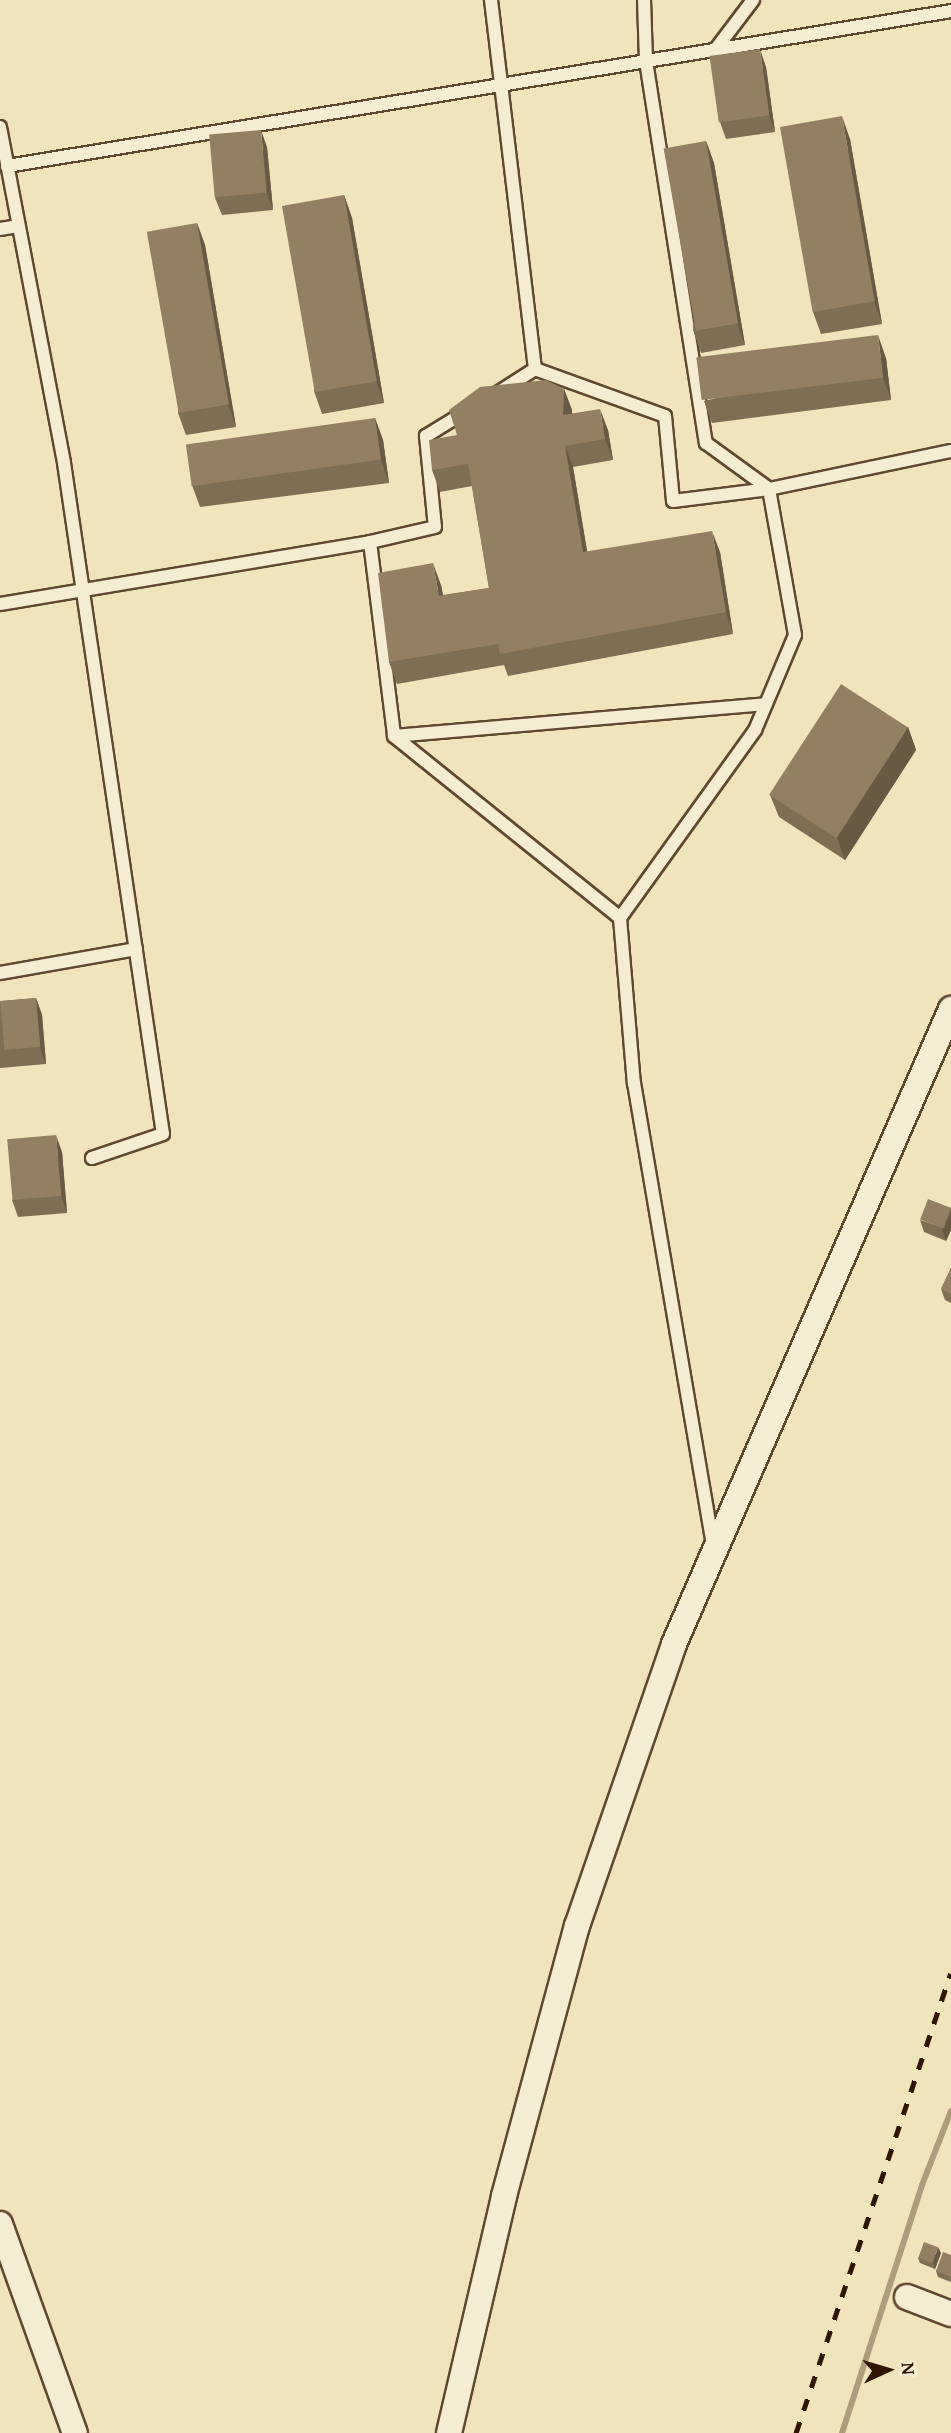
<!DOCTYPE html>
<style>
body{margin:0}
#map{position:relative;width:951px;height:2433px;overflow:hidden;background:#f0e4bb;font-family:"Gentium Book Plus",serif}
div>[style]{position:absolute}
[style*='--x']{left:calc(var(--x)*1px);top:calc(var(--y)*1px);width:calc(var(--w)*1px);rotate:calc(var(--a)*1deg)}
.stream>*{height:6px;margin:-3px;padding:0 3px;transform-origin:3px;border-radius:3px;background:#ae9d7c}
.roads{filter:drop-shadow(2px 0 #5f4830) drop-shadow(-2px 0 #5f4830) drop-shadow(0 2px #5f4830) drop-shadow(0 -2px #5f4830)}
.lane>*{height:12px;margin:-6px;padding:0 6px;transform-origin:6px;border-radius:6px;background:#f5edd3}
.street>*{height:24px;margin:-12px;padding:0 12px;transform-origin:12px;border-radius:12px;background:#f5edd3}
.rail>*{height:5px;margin-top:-2.5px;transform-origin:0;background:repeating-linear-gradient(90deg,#2f1402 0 12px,transparent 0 24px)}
.wall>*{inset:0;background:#7e6e54}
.shaded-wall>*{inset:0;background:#675a45}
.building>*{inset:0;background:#938062;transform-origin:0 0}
span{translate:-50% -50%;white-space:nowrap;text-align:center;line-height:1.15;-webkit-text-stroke:7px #f5edd3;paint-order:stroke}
.north{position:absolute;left:853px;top:2335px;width:70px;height:70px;-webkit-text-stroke:5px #f5edd3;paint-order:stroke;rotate:86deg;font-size:19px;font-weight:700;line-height:28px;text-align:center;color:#2f1402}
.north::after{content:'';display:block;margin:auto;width:24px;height:32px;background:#2f1402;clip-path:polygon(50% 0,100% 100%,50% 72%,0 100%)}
</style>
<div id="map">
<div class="stream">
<i style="--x:842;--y:2433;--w:261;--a:-72.1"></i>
<i style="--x:922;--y:2185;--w:79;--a:-68.6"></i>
</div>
<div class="roads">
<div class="lane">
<i style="--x:491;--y:0;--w:372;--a:83.2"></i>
<i style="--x:535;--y:369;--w:138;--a:19.9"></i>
<i style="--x:665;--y:416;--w:85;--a:84.6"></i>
<i style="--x:673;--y:501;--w:97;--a:-7.1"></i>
<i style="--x:769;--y:489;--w:148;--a:79.9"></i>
<i style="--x:795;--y:635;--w:103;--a:112.8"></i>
<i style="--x:755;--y:730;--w:231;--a:125.7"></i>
<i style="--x:620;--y:918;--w:166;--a:85.2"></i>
<i style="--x:634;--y:1083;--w:468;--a:80.3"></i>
<i style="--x:644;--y:0;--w:61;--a:88.1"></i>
<i style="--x:646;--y:61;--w:387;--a:81.1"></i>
<i style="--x:706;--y:443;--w:78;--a:36.1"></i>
<i style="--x:769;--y:489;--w:186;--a:-11.8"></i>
<i style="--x:715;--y:50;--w:63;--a:-52.8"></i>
<i style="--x:0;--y:127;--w:342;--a:79.2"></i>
<i style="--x:64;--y:463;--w:678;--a:81.61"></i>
<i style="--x:163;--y:1134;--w:75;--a:161.3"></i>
<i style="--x:7;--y:166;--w:957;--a:-9.32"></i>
<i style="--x:0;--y:229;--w:18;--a:-9"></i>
<i style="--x:499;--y:392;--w:43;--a:-32.6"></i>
<i style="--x:465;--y:412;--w:46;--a:148.4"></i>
<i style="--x:426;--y:436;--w:91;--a:84.4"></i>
<i style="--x:435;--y:527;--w:67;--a:167"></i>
<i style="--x:370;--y:542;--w:195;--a:82.9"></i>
<i style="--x:394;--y:736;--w:290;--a:38.8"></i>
<i style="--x:0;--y:604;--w:375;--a:-9.5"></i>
<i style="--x:394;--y:736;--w:373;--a:-4.9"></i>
<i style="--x:0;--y:973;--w:138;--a:-10"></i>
</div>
<div class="street">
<i style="--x:0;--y:2224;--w:222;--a:70.3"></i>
<i style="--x:907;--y:2297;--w:47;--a:21.1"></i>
<i style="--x:449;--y:2433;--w:243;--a:-76.9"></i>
<i style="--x:504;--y:2196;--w:280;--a:-74.9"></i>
<i style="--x:577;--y:1926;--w:298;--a:-71"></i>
<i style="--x:674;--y:1644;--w:693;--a:-66.43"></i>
</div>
</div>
<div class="rail">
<i style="--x:796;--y:2433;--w:485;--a:-71.4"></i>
</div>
<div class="wall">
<i style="clip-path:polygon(766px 67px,775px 132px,726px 139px,720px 122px)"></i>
<i style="clip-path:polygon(850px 139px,882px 324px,821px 334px,813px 312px)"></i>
<i style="clip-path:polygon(706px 141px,714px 163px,745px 345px,701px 353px,693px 330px)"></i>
<i style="clip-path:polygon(267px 147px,273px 210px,222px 215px,215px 198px)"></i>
<i style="clip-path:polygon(344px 195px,352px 218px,384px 403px,322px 414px,314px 391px)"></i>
<i style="clip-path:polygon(197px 223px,205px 245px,236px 427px,186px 435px,178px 413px)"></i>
<i style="clip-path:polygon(886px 358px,891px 400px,712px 423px,704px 401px)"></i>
<i style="clip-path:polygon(564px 389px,572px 410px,572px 413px,608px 430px,613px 460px,573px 467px,587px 552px,720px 552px,733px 634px,508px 676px,504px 665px,397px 684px,389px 662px,441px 585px,443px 595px,489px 588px,472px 486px,440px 492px,432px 470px,457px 435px)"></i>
<i style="clip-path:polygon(375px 418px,383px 440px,389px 483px,200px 507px,192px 485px)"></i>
<i style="clip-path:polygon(908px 727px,916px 750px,845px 860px,779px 817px,770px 795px)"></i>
<i style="clip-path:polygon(36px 998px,42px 1015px,46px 1064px,0 1068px,0 1001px)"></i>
<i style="clip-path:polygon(62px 1152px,67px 1213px,18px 1217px,12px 1200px)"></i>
<i style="clip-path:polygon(920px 1220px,951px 1230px,946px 1241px,924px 1232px)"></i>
<i style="clip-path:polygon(951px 1268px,951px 1303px,945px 1300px,941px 1289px)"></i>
<i style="clip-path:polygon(941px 2253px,935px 2269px,920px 2263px,918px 2258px)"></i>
<i style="clip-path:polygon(951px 2255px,951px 2282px,938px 2277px,936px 2271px)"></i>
</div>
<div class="shaded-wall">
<i style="clip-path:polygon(760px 49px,766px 67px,775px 132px,769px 115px)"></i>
<i style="clip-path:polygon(842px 116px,850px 139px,882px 324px,874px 301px)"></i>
<i style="clip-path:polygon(261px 130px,267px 147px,273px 210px,267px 193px)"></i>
<i style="clip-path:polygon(706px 141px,714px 163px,745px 345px,737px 323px)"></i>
<i style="clip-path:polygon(344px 195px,352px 218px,384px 403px,376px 381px)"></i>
<i style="clip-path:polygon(197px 223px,205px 245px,236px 427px,228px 404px)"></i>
<i style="clip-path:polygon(878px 335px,886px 358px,891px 400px,883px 378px)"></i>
<i style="clip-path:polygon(564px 389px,572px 410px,571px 436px,563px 415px)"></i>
<i style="clip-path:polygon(600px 409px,608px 430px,613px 460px,605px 439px)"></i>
<i style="clip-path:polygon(375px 418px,383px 440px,389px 483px,381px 460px)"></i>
<i style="clip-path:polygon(565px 446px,573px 467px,591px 574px,583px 552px)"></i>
<i style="clip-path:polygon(712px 531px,720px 552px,733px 634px,726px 612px)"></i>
<i style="clip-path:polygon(433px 563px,441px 585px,447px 618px,439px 596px)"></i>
<i style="clip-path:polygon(908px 727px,916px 750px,845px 860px,837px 838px)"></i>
<i style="clip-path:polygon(36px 998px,42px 1015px,46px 1064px,40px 1047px)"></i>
<i style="clip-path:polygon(56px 1135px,62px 1152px,67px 1213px,61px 1196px)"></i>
<i style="clip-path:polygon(951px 1208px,951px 1230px,946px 1241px,942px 1229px)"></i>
<i style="clip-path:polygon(938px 2247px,941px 2253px,935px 2269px,933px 2263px)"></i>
</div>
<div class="building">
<i style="left:760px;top:49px;width:67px;height:51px;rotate:82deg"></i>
<i style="left:842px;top:116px;width:188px;height:63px;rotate:80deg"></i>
<i style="left:261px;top:130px;width:63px;height:52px;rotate:85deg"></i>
<i style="left:706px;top:141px;width:185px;height:43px;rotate:80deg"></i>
<i style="left:344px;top:195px;width:189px;height:63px;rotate:80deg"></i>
<i style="left:197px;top:223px;width:184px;height:51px;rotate:80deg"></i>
<i style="left:878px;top:335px;width:43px;height:183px;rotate:83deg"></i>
<i style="clip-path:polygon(546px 380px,564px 389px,563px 415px,600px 409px,605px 439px,565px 446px,583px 552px,712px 531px,726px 612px,500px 654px,498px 644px,389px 662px,378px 573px,433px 563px,439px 596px,489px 588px,468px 464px,432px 470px,429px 440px,457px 435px,449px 410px,480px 387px)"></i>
<i style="left:375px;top:418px;width:42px;height:191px;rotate:82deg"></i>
<i style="left:841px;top:684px;width:80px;height:132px;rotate:33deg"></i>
<i style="left:36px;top:998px;width:49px;height:36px;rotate:85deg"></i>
<i style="left:56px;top:1135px;width:61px;height:49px;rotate:85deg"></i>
<i style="left:928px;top:1199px;width:25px;height:22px;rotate:21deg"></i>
<i style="clip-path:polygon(951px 1268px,951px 1294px,941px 1289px)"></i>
<i style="left:924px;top:2242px;width:15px;height:17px;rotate:20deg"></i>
<i style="clip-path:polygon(943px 2252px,951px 2255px,951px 2277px,936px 2271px)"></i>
</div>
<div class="north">N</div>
</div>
